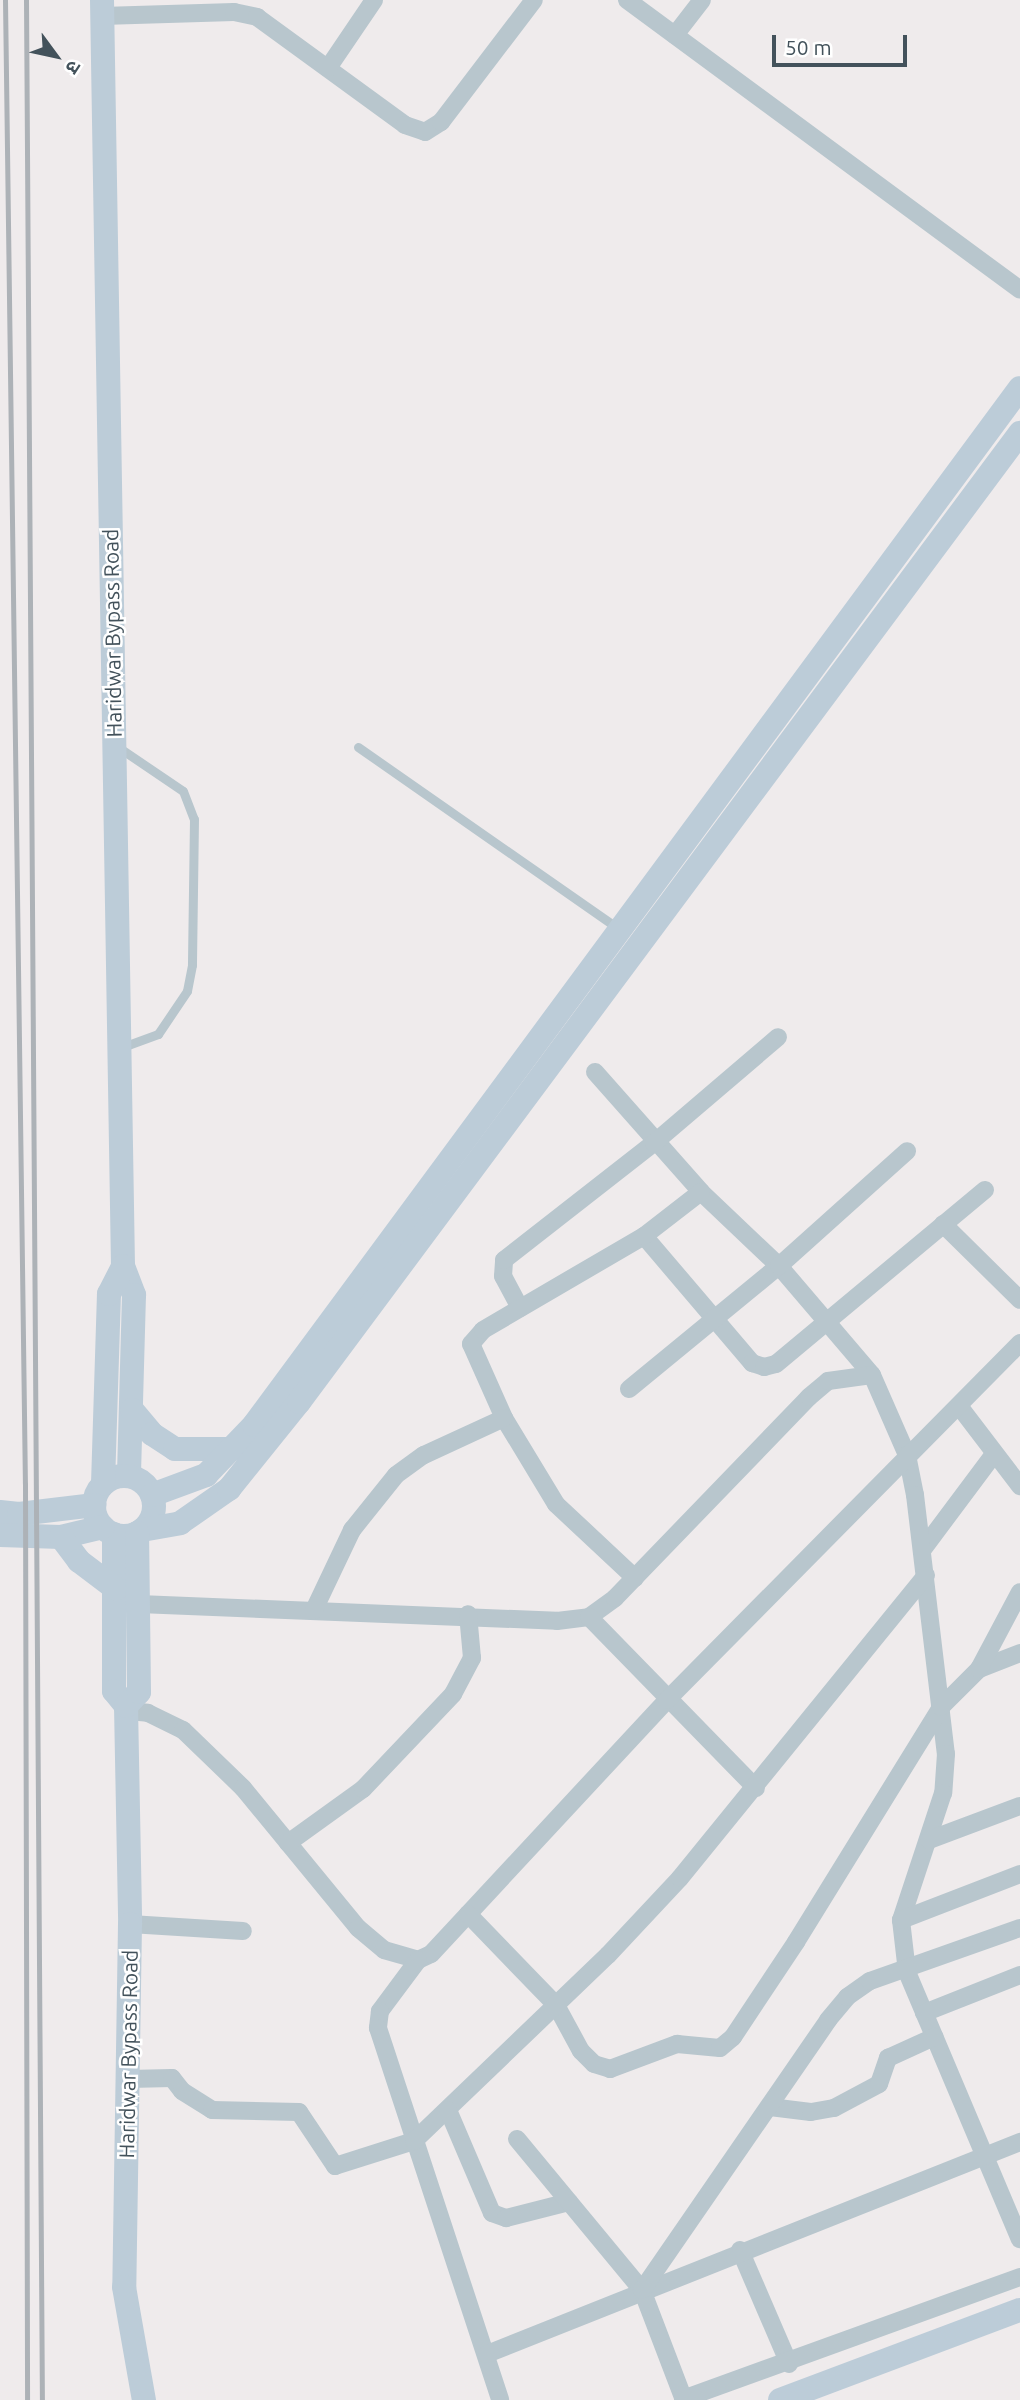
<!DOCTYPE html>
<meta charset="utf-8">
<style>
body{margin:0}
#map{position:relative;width:1020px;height:2400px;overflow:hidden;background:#efebec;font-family:Ubuntu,"Noto Sans Devanagari",sans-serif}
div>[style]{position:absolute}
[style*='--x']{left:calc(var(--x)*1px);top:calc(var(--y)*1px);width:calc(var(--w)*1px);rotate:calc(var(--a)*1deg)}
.lane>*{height:9px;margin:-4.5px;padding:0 4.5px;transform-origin:4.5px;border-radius:4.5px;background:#b8c6cd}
.street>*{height:18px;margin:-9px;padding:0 9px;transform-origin:9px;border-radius:9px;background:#b8c6cd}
.secondary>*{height:24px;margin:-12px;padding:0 12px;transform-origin:12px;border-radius:12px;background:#bcccd8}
.secondary>.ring{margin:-12px;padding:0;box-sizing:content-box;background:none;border:24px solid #bcccd8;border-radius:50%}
.rail>*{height:5px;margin:-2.5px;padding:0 2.5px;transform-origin:2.5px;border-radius:2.5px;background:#adb2b7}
span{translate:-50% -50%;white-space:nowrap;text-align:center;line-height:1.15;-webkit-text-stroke:5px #fff;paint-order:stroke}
.street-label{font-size:21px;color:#43525b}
.north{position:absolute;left:21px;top:21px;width:70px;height:70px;-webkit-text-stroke:5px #fff;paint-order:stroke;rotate:123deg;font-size:19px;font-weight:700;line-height:28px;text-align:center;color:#43525b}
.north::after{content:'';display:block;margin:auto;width:24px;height:32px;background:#43525b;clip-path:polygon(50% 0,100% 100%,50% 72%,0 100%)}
.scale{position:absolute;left:772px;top:35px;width:135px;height:32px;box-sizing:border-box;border:4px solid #43525b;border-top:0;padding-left:9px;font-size:21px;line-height:24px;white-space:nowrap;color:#43525b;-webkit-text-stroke:5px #fff;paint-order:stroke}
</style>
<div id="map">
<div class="lane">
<i style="--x:118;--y:747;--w:78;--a:34.1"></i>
<i style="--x:183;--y:791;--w:30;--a:69"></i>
<i style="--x:194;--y:819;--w:146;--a:90.8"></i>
<i style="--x:192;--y:965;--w:26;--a:101"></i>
<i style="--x:187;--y:991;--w:52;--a:124"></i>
<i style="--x:158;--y:1034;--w:40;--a:159.8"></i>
<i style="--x:358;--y:747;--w:316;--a:34.9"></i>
</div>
<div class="street">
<i style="--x:627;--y:0;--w:488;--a:36.4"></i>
<i style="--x:102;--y:16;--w:132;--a:-1.7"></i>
<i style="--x:234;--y:12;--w:24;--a:12"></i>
<i style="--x:257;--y:17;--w:183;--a:36.1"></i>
<i style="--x:405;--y:125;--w:21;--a:19"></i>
<i style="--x:425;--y:132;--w:19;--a:-32"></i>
<i style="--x:441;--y:122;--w:153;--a:-52.7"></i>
<i style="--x:675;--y:35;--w:44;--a:-52.4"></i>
<i style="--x:328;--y:68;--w:82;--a:-55.9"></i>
<i style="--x:595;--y:1072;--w:160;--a:48.5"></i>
<i style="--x:701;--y:1192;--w:108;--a:43.5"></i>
<i style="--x:779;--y:1266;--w:143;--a:49.5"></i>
<i style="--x:943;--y:1224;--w:108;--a:44.6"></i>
<i style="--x:644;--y:1236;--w:167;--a:49.6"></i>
<i style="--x:752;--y:1363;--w:13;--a:18"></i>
<i style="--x:764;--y:1367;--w:12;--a:-14"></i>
<i style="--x:776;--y:1364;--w:272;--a:-39.8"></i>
<i style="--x:520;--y:1308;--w:36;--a:-118"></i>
<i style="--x:503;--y:1276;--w:16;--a:-86"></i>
<i style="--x:504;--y:1260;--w:190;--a:-38"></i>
<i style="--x:654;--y:1143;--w:163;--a:-40.5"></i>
<i style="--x:629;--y:1389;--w:194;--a:-39.4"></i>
<i style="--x:779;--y:1266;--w:172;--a:-41.9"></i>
<i style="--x:959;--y:1406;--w:101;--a:52.7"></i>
<i style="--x:923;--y:1549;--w:119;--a:-53.2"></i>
<i style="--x:635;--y:1578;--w:108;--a:-136.9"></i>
<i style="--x:556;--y:1504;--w:100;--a:-121.2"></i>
<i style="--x:504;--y:1418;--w:81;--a:-114"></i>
<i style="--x:471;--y:1344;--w:18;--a:-49"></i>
<i style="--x:483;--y:1330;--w:186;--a:-30.3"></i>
<i style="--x:644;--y:1236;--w:72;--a:-37.7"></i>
<i style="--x:139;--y:1604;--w:418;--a:2.3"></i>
<i style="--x:557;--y:1621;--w:32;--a:-7"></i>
<i style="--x:589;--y:1617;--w:32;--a:-36"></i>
<i style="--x:615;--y:1598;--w:279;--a:-46"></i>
<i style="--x:809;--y:1397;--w:25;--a:-40"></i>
<i style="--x:828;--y:1381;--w:44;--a:-7.8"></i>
<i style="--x:872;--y:1375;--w:87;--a:66.4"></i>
<i style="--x:907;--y:1455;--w:41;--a:78.7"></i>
<i style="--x:915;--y:1495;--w:261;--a:83.2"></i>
<i style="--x:946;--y:1754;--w:39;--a:94"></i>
<i style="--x:943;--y:1793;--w:134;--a:108.3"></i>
<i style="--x:901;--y:1920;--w:52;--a:83.4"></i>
<i style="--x:907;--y:1972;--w:290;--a:67.1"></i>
<i style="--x:314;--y:1610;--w:89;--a:-64.6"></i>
<i style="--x:352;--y:1530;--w:70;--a:-51.3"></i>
<i style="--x:396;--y:1475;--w:34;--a:-36"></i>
<i style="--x:424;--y:1455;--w:88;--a:-24.8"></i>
<i style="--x:589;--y:1617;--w:239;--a:45.7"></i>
<i style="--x:979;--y:1669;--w:44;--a:-21.3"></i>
<i style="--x:127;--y:1711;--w:21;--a:5"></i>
<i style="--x:148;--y:1713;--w:39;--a:26"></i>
<i style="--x:183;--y:1730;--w:83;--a:44"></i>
<i style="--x:243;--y:1788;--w:181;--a:50.6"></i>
<i style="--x:358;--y:1928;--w:34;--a:40"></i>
<i style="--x:384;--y:1950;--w:35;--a:16"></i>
<i style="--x:418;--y:1960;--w:14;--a:-25"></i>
<i style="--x:431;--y:1954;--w:347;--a:-47.1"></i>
<i style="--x:667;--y:1700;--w:502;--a:-45.32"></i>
<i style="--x:929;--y:1840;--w:97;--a:-20.5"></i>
<i style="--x:288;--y:1843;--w:92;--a:-35.8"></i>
<i style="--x:363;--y:1789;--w:131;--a:-46.5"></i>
<i style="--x:453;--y:1694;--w:41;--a:-62.2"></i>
<i style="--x:472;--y:1658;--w:44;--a:-95.2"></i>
<i style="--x:468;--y:1914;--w:127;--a:46"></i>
<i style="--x:556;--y:2005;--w:52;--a:61.5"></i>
<i style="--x:581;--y:2051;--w:18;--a:45"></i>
<i style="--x:594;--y:2064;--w:17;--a:17"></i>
<i style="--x:610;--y:2069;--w:72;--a:-20.5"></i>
<i style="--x:677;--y:2044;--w:43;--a:5.3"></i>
<i style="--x:720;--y:2048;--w:17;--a:-40"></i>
<i style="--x:733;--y:2037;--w:114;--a:-56.4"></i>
<i style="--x:796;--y:1942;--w:276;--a:-58.3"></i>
<i style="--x:941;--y:1707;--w:54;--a:-45"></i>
<i style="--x:979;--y:1669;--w:87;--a:-62"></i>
<i style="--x:901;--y:1920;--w:128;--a:-21.1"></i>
<i style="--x:130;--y:1924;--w:113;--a:3.5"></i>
<i style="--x:418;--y:1960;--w:64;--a:126.7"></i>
<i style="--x:380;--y:2011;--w:17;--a:97"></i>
<i style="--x:378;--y:2028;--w:391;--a:71.8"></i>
<i style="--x:924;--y:2013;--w:103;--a:-21.6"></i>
<i style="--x:129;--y:2079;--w:43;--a:-1.3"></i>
<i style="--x:172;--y:2078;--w:16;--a:52"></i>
<i style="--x:182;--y:2091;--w:36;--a:32"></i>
<i style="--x:212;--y:2110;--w:87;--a:1.3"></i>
<i style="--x:299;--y:2112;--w:65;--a:56.3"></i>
<i style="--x:335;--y:2166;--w:83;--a:-17.6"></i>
<i style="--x:414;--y:2141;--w:269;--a:-43.8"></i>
<i style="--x:608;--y:1955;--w:105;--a:-46.9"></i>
<i style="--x:680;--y:1878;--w:390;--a:-50.9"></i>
<i style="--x:770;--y:2107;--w:41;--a:7"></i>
<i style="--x:811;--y:2112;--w:23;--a:-10"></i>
<i style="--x:834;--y:2108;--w:51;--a:-28.1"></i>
<i style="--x:879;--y:2084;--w:28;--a:-71"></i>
<i style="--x:888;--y:2058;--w:51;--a:-24.5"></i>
<i style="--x:448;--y:2110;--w:112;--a:66.9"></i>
<i style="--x:492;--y:2213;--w:15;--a:20"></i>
<i style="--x:506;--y:2218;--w:65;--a:-14.3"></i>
<i style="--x:517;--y:2139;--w:196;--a:50.4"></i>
<i style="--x:740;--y:2250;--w:124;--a:66.7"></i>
<i style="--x:487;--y:2354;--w:574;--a:-21.69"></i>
<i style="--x:683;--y:2399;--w:358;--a:-19.9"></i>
<i style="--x:684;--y:2400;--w:118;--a:-110.9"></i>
<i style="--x:642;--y:2290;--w:328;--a:-55.4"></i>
<i style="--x:828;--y:2020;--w:30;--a:-50"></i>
<i style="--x:847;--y:1997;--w:28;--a:-35"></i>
<i style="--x:870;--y:1981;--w:159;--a:-19.5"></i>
</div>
<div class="secondary">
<i style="--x:102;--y:0;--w:1266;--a:89.05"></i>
<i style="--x:123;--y:1266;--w:31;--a:69"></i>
<i style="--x:134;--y:1295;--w:181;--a:91.6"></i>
<i style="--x:132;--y:1410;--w:31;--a:50"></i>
<i style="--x:152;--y:1434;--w:27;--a:33"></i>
<i style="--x:175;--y:1449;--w:58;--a:0"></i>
<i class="ring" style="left:94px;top:1476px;width:36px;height:36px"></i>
<i style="--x:103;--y:1484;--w:190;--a:-88.2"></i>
<i style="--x:109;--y:1294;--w:31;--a:-63"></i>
<i style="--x:152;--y:1495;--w:58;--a:-20.3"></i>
<i style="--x:206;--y:1475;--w:69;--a:-46.2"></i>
<i style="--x:254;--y:1425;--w:1289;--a:-53.55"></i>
<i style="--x:0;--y:1512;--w:19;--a:6"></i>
<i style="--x:19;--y:1514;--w:76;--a:-6.8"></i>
<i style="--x:142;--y:1530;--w:39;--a:-10"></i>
<i style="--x:180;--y:1523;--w:60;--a:-34.8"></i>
<i style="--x:229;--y:1489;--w:112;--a:-51.2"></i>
<i style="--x:299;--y:1402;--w:1208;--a:-53.35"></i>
<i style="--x:114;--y:1534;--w:157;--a:90"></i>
<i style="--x:114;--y:1691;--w:19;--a:51"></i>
<i style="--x:126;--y:1706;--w:218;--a:88.9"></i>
<i style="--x:130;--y:1924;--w:363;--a:90.9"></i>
<i style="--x:124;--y:2287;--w:115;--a:80"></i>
<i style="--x:0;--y:1535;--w:61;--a:1.9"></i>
<i style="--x:61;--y:1537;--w:43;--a:-13.4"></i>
<i style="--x:61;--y:1537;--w:30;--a:53"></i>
<i style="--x:79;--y:1561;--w:46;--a:37.1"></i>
<i style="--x:126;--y:1706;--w:19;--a:-47"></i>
<i style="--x:139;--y:1692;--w:159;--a:-90.7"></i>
<i style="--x:780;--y:2400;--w:256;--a:-20.6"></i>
</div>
<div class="rail">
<i style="--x:5;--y:0;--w:1484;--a:89.23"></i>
<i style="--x:25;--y:1484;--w:916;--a:89.87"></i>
<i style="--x:26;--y:0;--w:2400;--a:89.62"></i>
</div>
<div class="street-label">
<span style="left:112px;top:633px;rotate:-91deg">Haridwar Bypass Road</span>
<span style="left:128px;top:2054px;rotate:-89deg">Haridwar Bypass Road</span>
</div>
<div class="north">उ</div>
<div class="scale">50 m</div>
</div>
